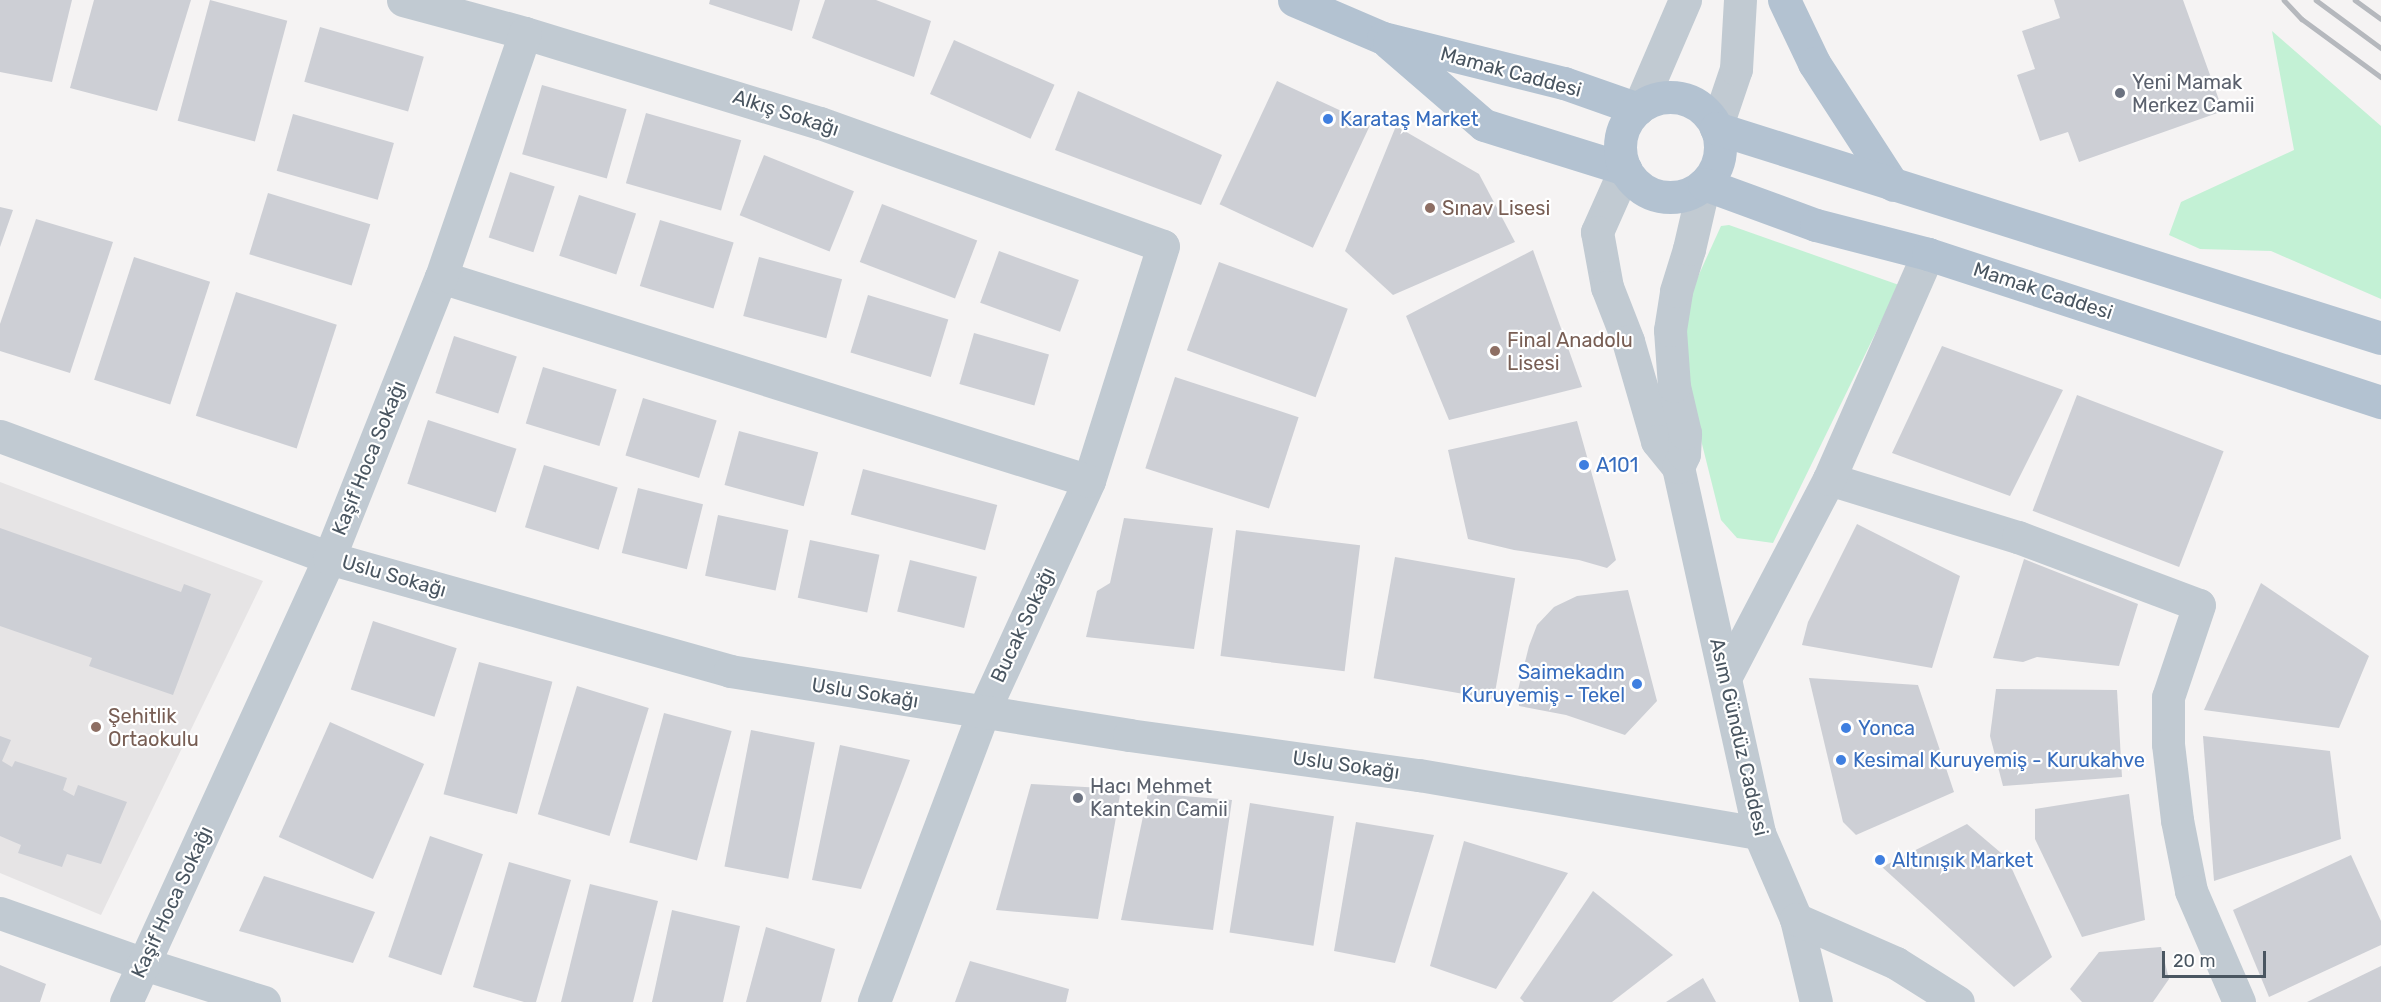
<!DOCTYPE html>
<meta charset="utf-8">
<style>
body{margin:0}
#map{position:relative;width:2381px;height:1002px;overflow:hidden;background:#f5f3f3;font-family:Rubik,sans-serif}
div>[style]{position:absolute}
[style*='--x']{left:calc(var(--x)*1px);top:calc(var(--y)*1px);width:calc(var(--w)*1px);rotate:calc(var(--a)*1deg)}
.education>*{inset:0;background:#e6e4e5}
.green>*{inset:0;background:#c3f1d5}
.building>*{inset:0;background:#cdcfd5;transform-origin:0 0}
.minor>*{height:33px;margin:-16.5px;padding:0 16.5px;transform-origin:16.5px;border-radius:16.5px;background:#c1cad2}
.major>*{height:33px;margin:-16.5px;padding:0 16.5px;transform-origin:16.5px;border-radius:16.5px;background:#b3c2d1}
.major>.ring{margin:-16.5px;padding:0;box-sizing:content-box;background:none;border:33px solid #b3c2d1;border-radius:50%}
.rail>*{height:4.5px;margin:-2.25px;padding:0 2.25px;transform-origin:2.25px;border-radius:2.25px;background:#b5b8bd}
.dots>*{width:16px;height:16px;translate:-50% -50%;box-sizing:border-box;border:3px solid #fff;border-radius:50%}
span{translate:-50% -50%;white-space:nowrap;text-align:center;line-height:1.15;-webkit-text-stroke:4.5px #fff;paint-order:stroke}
.street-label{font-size:20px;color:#4a5661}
.worship-label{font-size:20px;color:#5b616d}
.left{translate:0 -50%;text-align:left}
.shop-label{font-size:20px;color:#366cbe}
.right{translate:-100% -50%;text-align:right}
.education-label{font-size:20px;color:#785e54}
.scale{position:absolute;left:2162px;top:951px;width:104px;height:27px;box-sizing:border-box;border:3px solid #4a5661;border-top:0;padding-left:8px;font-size:18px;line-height:21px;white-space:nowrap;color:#4a5661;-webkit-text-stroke:4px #fff;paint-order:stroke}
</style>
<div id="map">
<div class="education">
<i style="clip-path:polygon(0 482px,263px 581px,101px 915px,0 873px)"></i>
</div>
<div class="green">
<i style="clip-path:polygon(2272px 31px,2381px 126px,2381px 299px,2271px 251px,2200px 249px,2169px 235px,2181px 202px,2294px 150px)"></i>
<i style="clip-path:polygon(1729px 225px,1899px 285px,1773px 543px,1737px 538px,1721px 520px,1685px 376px,1686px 303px,1721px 226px)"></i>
</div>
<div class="building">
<i style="clip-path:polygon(0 0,72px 0,52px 82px,0 72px)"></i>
<i style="clip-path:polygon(94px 0,191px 0,157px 111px,70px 88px)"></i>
<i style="left:210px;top:0;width:80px;height:125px;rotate:15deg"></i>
<i style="clip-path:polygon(710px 0,800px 0,792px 31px,709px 4px)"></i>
<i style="clip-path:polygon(825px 0,876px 0,931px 21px,914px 77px,812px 38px)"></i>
<i style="clip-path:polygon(2054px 0,2183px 0,2223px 111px,2079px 162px,2068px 132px,2040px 141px,2017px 75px,2035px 69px,2022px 31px,2060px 18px)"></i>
<i style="left:320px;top:27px;width:108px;height:57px;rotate:16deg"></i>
<i style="left:954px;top:40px;width:110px;height:59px;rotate:24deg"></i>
<i style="left:1277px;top:81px;width:103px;height:136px;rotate:25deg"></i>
<i style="left:542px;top:85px;width:88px;height:72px;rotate:16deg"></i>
<i style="clip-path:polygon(1078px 91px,1222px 155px,1201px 205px,1055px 150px)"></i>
<i style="left:646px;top:113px;width:99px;height:73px;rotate:16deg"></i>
<i style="left:293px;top:114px;width:105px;height:59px;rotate:16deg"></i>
<i style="clip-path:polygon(1396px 126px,1479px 174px,1515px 242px,1393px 295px,1345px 251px)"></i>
<i style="left:764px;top:155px;width:97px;height:65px;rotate:22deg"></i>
<i style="left:510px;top:172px;width:47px;height:69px;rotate:18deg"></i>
<i style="left:268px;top:193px;width:107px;height:64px;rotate:17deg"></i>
<i style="left:579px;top:195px;width:60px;height:64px;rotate:18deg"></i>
<i style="left:882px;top:204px;width:102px;height:62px;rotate:21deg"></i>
<i style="clip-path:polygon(0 207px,13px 210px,0 247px)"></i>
<i style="clip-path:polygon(36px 219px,113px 242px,70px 373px,0 351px,0 324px)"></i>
<i style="left:660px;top:220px;width:77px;height:69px;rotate:17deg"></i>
<i style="clip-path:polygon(1533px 250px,1582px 387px,1449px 420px,1406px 316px)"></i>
<i style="left:999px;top:251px;width:85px;height:55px;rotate:20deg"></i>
<i style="left:134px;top:257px;width:80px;height:129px;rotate:18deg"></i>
<i style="left:759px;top:257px;width:86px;height:61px;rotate:15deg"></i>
<i style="left:1219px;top:262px;width:137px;height:94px;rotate:20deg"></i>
<i style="left:236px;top:292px;width:106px;height:130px;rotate:18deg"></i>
<i style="left:868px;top:295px;width:84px;height:60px;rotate:17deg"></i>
<i style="left:974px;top:333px;width:78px;height:53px;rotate:16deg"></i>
<i style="left:454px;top:336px;width:66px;height:60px;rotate:18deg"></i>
<i style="clip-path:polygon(1942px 346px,2063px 390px,2010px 496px,1892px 453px)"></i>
<i style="left:543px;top:367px;width:77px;height:59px;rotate:17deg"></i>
<i style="left:1175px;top:377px;width:130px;height:96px;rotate:18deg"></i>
<i style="left:2077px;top:395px;width:157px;height:124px;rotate:21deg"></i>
<i style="left:643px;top:398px;width:77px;height:60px;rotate:17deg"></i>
<i style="left:428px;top:420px;width:93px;height:67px;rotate:18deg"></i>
<i style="clip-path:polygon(1577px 421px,1616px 560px,1607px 568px,1579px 560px,1514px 550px,1468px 539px,1448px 450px)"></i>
<i style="left:739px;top:431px;width:82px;height:56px;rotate:15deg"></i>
<i style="left:544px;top:465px;width:77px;height:65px;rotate:17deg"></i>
<i style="left:863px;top:469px;width:139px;height:47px;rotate:15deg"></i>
<i style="left:638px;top:488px;width:67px;height:67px;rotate:14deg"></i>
<i style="left:718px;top:515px;width:72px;height:62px;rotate:12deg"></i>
<i style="clip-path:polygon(1124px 518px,1213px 528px,1194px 649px,1086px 637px,1097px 591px,1110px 583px)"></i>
<i style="clip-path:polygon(1857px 524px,1960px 576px,1932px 668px,1802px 645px,1808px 622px)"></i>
<i style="clip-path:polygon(0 528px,181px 592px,184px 584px,211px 594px,173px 695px,89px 666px,92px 658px,0 626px)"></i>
<i style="left:1236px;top:530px;width:125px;height:127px;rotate:7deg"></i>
<i style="left:810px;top:540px;width:71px;height:59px;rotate:12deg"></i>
<i style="left:1395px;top:557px;width:122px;height:123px;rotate:10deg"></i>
<i style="clip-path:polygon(2024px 559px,2138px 604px,2119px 666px,2037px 657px,2023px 662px,1993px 658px)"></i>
<i style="left:910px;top:560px;width:69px;height:53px;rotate:14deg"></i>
<i style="clip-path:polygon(2261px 583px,2369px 656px,2339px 728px,2204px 710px)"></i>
<i style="clip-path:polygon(1628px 590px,1657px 701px,1625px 735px,1566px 715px,1519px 706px,1518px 690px,1529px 646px,1537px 625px,1554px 607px,1577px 596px)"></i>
<i style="left:373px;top:621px;width:88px;height:72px;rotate:18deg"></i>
<i style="left:479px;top:662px;width:76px;height:137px;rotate:15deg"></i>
<i style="clip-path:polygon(1809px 678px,1918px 685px,1954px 792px,1856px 835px,1843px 822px)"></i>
<i style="left:577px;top:686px;width:75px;height:134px;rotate:17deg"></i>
<i style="clip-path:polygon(1996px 689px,2117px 690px,2122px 777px,2003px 786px,1990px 736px)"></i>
<i style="left:664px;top:713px;width:70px;height:134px;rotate:15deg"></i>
<i style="left:330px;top:722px;width:103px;height:126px;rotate:24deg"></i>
<i style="left:751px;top:730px;width:65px;height:139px;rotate:11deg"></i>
<i style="clip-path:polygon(0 736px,11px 740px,2px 761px,12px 767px,15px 761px,67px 778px,63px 790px,74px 796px,78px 785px,127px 802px,101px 864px,67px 854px,62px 867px,18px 853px,21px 845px,0 836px)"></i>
<i style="clip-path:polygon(2203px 736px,2330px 751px,2341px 839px,2214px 881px)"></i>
<i style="clip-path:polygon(840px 745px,910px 760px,861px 889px,812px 880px)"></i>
<i style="clip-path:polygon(1031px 784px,1121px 789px,1098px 919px,996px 910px)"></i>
<i style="clip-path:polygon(1148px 793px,1232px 800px,1213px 930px,1121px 920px)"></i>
<i style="clip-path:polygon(2129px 794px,2145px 920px,2082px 937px,2035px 839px,2035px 809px)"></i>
<i style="left:1250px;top:803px;width:85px;height:131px;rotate:9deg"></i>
<i style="clip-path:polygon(1356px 822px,1434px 835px,1395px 963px,1334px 951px)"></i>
<i style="clip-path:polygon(1967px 824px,2007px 858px,2052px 957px,2014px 987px,1882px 867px)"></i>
<i style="left:430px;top:836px;width:56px;height:128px;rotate:19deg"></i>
<i style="clip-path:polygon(1464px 841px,1568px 873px,1496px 989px,1430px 966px)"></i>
<i style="clip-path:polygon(2351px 855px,2381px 921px,2381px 945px,2269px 997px,2233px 910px)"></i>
<i style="clip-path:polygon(509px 862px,571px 880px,536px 1002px,524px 1002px,473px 987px)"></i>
<i style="clip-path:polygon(264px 876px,375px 912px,353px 963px,239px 931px)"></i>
<i style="clip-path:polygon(590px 884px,658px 901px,633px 1002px,561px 1002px)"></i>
<i style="clip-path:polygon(1593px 891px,1673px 955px,1612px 1002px,1524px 1002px,1520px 998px)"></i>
<i style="clip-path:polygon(672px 910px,740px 926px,723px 1002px,652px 1002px)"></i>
<i style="clip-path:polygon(766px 927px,835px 949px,821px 1002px,746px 1002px)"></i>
<i style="clip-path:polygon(2161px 947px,2169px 979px,2153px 1002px,2082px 1002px,2070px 989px,2099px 952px)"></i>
<i style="clip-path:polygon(970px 961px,1069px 989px,1066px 1002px,955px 1002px)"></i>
<i style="clip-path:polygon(0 965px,46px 984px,40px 1002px,0 1002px)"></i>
<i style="clip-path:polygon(2381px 966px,2381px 1002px,2307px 1002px)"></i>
<i style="clip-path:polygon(1703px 978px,1716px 1002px,1666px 1002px)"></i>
</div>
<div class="minor">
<i style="--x:403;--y:0;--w:126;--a:15.1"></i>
<i style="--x:525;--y:33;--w:308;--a:17"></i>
<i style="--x:820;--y:123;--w:364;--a:19.7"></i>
<i style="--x:1163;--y:246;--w:246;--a:107.5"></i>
<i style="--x:1089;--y:481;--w:255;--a:114.6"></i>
<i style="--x:983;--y:713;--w:309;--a:110.7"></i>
<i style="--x:1638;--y:109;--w:119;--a:-66.7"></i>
<i style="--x:1716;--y:128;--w:62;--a:-71.3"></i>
<i style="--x:1736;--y:69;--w:69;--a:-86.7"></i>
<i style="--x:1625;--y:169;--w:69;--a:114"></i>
<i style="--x:1597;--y:232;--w:56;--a:79.7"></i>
<i style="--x:1607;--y:287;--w:58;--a:68.7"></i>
<i style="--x:1628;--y:341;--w:104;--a:73.8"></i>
<i style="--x:1657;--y:441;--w:33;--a:51"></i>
<i style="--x:1678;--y:467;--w:375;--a:77.5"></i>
<i style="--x:1759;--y:833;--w:94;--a:66.7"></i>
<i style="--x:1796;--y:919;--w:85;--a:76.5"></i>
<i style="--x:441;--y:277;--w:679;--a:17.47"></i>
<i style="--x:0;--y:436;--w:351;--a:20.3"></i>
<i style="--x:329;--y:558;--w:417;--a:15.7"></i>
<i style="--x:730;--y:671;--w:404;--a:9.1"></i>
<i style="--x:1129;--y:735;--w:293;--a:7.9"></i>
<i style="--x:1419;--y:775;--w:345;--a:9.7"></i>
<i style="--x:1678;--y:467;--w:14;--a:-65"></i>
<i style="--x:1684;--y:454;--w:21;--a:-87"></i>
<i style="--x:1685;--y:433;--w:48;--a:-103.2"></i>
<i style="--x:1674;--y:386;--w:56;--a:-94.1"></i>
<i style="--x:1670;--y:330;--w:39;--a:-81"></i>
<i style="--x:1676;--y:291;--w:44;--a:-72.8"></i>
<i style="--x:1689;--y:249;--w:67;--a:-77"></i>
<i style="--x:1829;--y:479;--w:198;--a:17.1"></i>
<i style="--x:2018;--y:537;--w:193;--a:20.6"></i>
<i style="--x:2199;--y:605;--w:97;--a:108.6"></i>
<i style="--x:2168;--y:697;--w:47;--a:90"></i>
<i style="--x:2168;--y:744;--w:77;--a:83.2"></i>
<i style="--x:2177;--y:820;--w:72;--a:78.8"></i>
<i style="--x:2191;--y:891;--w:121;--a:66.6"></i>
<i style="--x:1726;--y:676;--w:222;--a:-62.4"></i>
<i style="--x:1829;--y:479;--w:246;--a:-66.3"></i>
<i style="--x:0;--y:913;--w:153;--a:19.5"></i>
<i style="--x:144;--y:964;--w:126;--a:17.6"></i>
<i style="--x:1796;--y:919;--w:109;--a:23.7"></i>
<i style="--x:1896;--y:963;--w:73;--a:32.2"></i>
<i style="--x:126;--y:1002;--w:488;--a:-65.4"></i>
<i style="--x:329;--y:558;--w:302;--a:-68.3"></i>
<i style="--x:441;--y:277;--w:258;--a:-71"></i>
</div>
<div class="major">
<i style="--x:1294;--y:0;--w:97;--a:23.1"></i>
<i style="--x:1383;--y:38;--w:187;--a:14"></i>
<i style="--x:1564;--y:83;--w:78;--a:19.4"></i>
<i style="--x:1784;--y:0;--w:70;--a:64.5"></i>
<i style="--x:1814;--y:63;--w:145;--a:57.1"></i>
<i style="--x:1389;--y:43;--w:125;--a:40.8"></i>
<i style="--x:1484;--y:125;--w:148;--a:17.3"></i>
<i class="ring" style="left:1620px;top:97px;width:67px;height:67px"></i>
<i style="--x:1716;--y:128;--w:697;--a:17.53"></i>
<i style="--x:1704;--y:184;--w:119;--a:20.1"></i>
<i style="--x:1816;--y:225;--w:116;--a:14.5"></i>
<i style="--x:1928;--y:254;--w:477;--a:18.1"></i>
</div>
<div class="rail">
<i style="--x:2284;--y:0;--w:26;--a:47"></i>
<i style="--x:2302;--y:19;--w:98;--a:36.3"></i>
<i style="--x:2316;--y:0;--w:81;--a:36.4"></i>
<i style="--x:2355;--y:0;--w:32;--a:36"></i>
</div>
<div class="dots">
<i style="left:2120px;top:93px;background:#6b7280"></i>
<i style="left:1328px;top:119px;background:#3f7fe0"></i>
<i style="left:1430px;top:208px;background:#8d6e63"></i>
<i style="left:1495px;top:351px;background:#8d6e63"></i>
<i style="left:1584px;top:465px;background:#3f7fe0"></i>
<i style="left:1637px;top:684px;background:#3f7fe0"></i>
<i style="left:96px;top:727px;background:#8d6e63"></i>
<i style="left:1846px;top:728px;background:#3f7fe0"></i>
<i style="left:1841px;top:760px;background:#3f7fe0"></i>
<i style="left:1078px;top:798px;background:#6b7280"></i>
<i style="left:1880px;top:860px;background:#3f7fe0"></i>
</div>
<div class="street-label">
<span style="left:1511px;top:72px;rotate:15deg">Mamak Caddesi</span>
<span style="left:786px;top:113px;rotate:18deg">Alkış Sokağı</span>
<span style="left:2043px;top:291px;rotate:18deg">Mamak Caddesi</span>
<span style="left:369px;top:458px;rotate:-68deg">Kaşif Hoca Sokağı</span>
<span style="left:394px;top:576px;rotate:16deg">Uslu Sokağı</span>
<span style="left:1023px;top:625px;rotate:-65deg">Bucak Sokağı</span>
<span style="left:865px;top:693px;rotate:9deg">Uslu Sokağı</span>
<span style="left:1739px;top:737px;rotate:77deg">Asım Gündüz Caddesi</span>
<span style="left:1346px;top:765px;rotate:8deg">Uslu Sokağı</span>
<span style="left:172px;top:902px;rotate:-65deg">Kaşif Hoca Sokağı</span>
</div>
<div class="worship-label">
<span class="left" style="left:2132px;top:94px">Yeni Mamak<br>Merkez Camii</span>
<span class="left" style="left:1090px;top:798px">Hacı Mehmet<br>Kantekin Camii</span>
</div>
<div class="shop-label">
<span class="left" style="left:1340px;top:119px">Karataş Market</span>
<span class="left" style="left:1596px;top:465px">A101</span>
<span class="right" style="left:1625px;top:684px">Saimekadın<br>Kuruyemiş - Tekel</span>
<span class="left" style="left:1858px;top:728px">Yonca</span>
<span class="left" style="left:1853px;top:760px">Kesimal Kuruyemiş - Kurukahve</span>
<span class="left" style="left:1892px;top:860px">Altınışık Market</span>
</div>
<div class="education-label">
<span class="left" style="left:1442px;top:208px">Sınav Lisesi</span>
<span class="left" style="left:1507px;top:352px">Final Anadolu<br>Lisesi</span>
<span class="left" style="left:108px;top:728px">Şehitlik<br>Ortaokulu</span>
</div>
<div class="scale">20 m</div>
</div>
